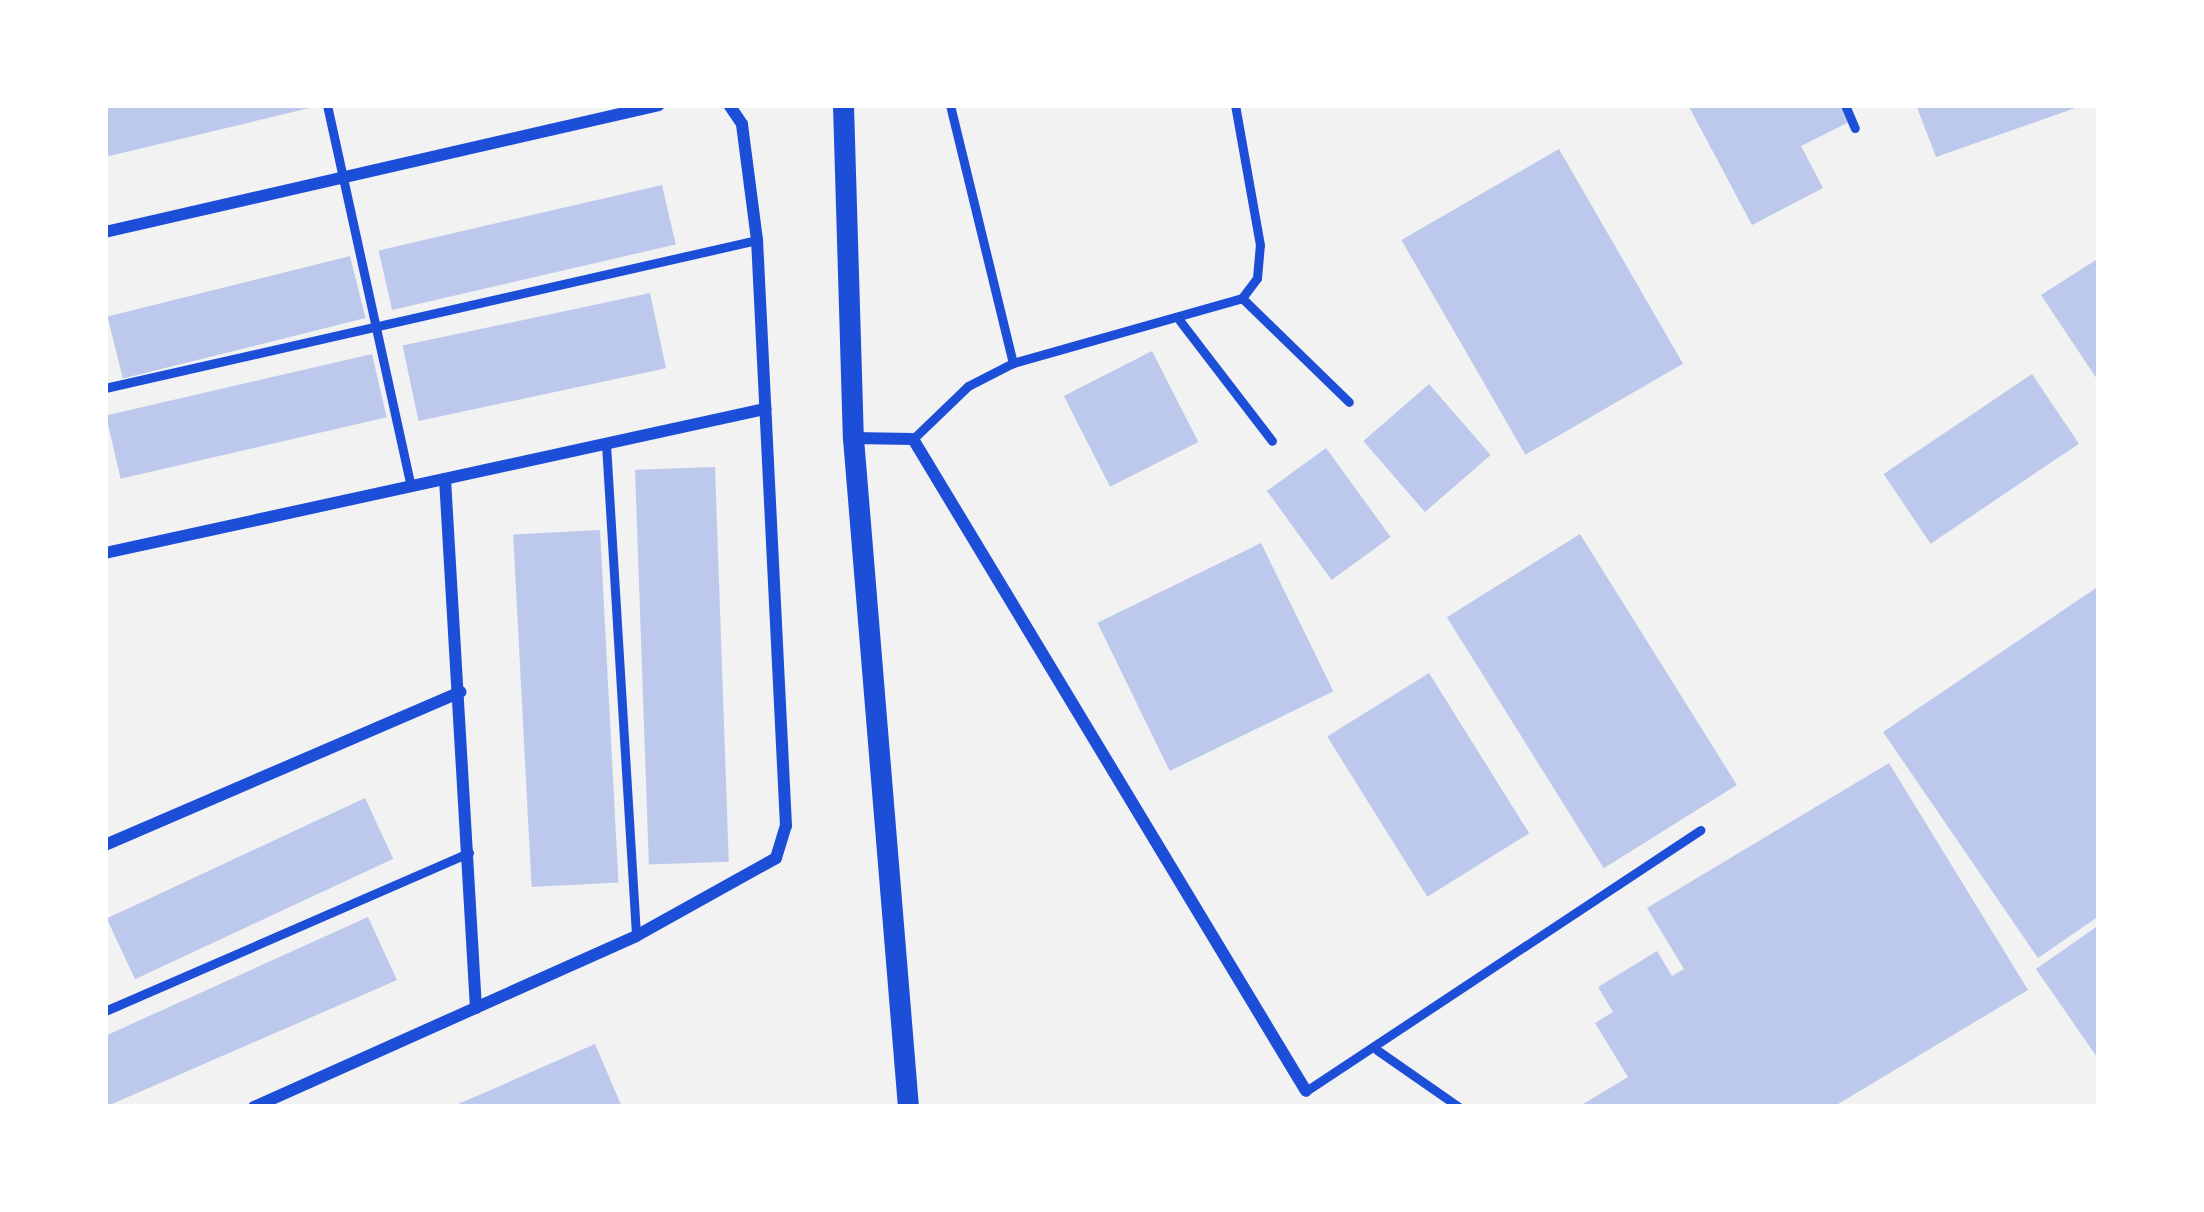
<!DOCTYPE html>
<style>
body{margin:0}
#map{position:relative;width:2204px;height:1212px;overflow:hidden;background:#f2f2f2;font-family:"Alegreya Sans",sans-serif}
div>[style]{position:absolute}
[style*='--x']{left:calc(var(--x)*1px);top:calc(var(--y)*1px);width:calc(var(--w)*1px);rotate:calc(var(--a)*1deg)}
.building>*{inset:0;background:#bdc9ec;transform-origin:0 0}
.service>*{height:9px;margin:-4.5px;padding:0 4.5px;transform-origin:4.5px;border-radius:4.5px;background:#1d4ed8}
.minor>*{height:12px;margin:-6px;padding:0 6px;transform-origin:6px;border-radius:6px;background:#1d4ed8}
.tertiary>*{height:21px;margin:-10.5px;padding:0 10.5px;transform-origin:10.5px;border-radius:10.5px;background:#1d4ed8}
span{translate:-50% -50%;white-space:nowrap;text-align:center;line-height:1.15;-webkit-text-stroke:12px #fff;paint-order:stroke}
.frame{position:absolute;inset:0;border:108px solid #fff;pointer-events:none}
</style>
<div id="map">
<div class="building">
<i style="clip-path:polygon(105px 105px,314px 105px,314px 107px,105px 157px)"></i>
<i style="clip-path:polygon(1688px 105px,1843px 105px,1851px 121px,1801px 146px,1823px 188px,1752px 225px)"></i>
<i style="clip-path:polygon(1916px 105px,2081px 105px,2081px 106px,1936px 157px)"></i>
<i style="left:1559px;top:149px;width:248px;height:182px;rotate:60deg"></i>
<i style="left:662px;top:185px;width:61px;height:291px;rotate:77deg"></i>
<i style="left:350px;top:256px;width:64px;height:250px;rotate:76deg"></i>
<i style="clip-path:polygon(2099px 258px,2099px 382px,2041px 295px)"></i>
<i style="left:650px;top:293px;width:77px;height:253px;rotate:78deg"></i>
<i style="left:1152px;top:351px;width:102px;height:99px;rotate:63deg"></i>
<i style="left:372px;top:354px;width:65px;height:273px;rotate:77deg"></i>
<i style="left:2032px;top:374px;width:84px;height:179px;rotate:56deg"></i>
<i style="left:1429px;top:384px;width:94px;height:87px;rotate:49deg"></i>
<i style="left:1326px;top:448px;width:110px;height:73px;rotate:54deg"></i>
<i style="left:715px;top:467px;width:395px;height:80px;rotate:88deg"></i>
<i style="left:600px;top:530px;width:353px;height:87px;rotate:87deg"></i>
<i style="left:1580px;top:534px;width:296px;height:157px;rotate:58deg"></i>
<i style="left:1261px;top:543px;width:165px;height:182px;rotate:64deg"></i>
<i style="clip-path:polygon(2099px 586px,2099px 916px,2038px 958px,1883px 732px)"></i>
<i style="left:1429px;top:673px;width:189px;height:120px;rotate:58deg"></i>
<i style="clip-path:polygon(1889px 763px,2028px 990px,1833px 1107px,1578px 1107px,1628px 1077px,1595px 1023px,1613px 1012px,1598px 987px,1657px 951px,1672px 976px,1684px 969px,1647px 908px)"></i>
<i style="left:365px;top:798px;width:67px;height:285px;rotate:65deg"></i>
<i style="clip-path:polygon(368px 917px,397px 980px,105px 1107px,105px 1036px)"></i>
<i style="clip-path:polygon(2099px 925px,2099px 1060px,2036px 969px)"></i>
<i style="clip-path:polygon(595px 1044px,622px 1107px,451px 1107px,486px 1092px)"></i>
</div>
<div class="service">
<i style="--x:327;--y:105;--w:390;--a:77.6"></i>
<i style="--x:950;--y:105;--w:266;--a:76.3"></i>
<i style="--x:1845;--y:105;--w:25;--a:67"></i>
<i style="--x:1242;--y:298;--w:149;--a:44.2"></i>
<i style="--x:1180;--y:321;--w:151;--a:52.5"></i>
<i style="--x:105;--y:388;--w:669;--a:-12.79"></i>
<i style="--x:913;--y:439;--w:76;--a:-43.9"></i>
<i style="--x:968;--y:386;--w:51;--a:-27.1"></i>
<i style="--x:1013;--y:363;--w:238;--a:-15.8"></i>
<i style="--x:1242;--y:298;--w:25;--a:-53"></i>
<i style="--x:1257;--y:278;--w:33;--a:-85"></i>
<i style="--x:1260;--y:245;--w:142;--a:-100.1"></i>
<i style="--x:606;--y:444;--w:493;--a:86.5"></i>
<i style="--x:105;--y:1011;--w:397;--a:-23.5"></i>
<i style="--x:1377;--y:1050;--w:100;--a:34.8"></i>
<i style="--x:1306;--y:1091;--w:473;--a:-33.5"></i>
</div>
<div class="minor">
<i style="--x:105;--y:232;--w:568;--a:-12.91"></i>
<i style="--x:853;--y:438;--w:60;--a:1"></i>
<i style="--x:913;--y:439;--w:761;--a:58.92"></i>
<i style="--x:445;--y:479;--w:530;--a:86.65"></i>
<i style="--x:105;--y:553;--w:676;--a:-12.31"></i>
<i style="--x:105;--y:845;--w:387;--a:-23.3"></i>
<i style="--x:254;--y:1107;--w:419;--a:-24.1"></i>
<i style="--x:636;--y:936;--w:160;--a:-29.1"></i>
<i style="--x:776;--y:858;--w:34;--a:-73"></i>
<i style="--x:786;--y:826;--w:587;--a:-92.83"></i>
<i style="--x:757;--y:240;--w:117;--a:-97.4"></i>
<i style="--x:742;--y:124;--w:23;--a:-124"></i>
</div>
<div class="tertiary">
<i style="--x:843;--y:105;--w:333;--a:88.3"></i>
<i style="--x:853;--y:438;--w:671;--a:85.3"></i>
</div>
<div class="frame"></div>
</div>
